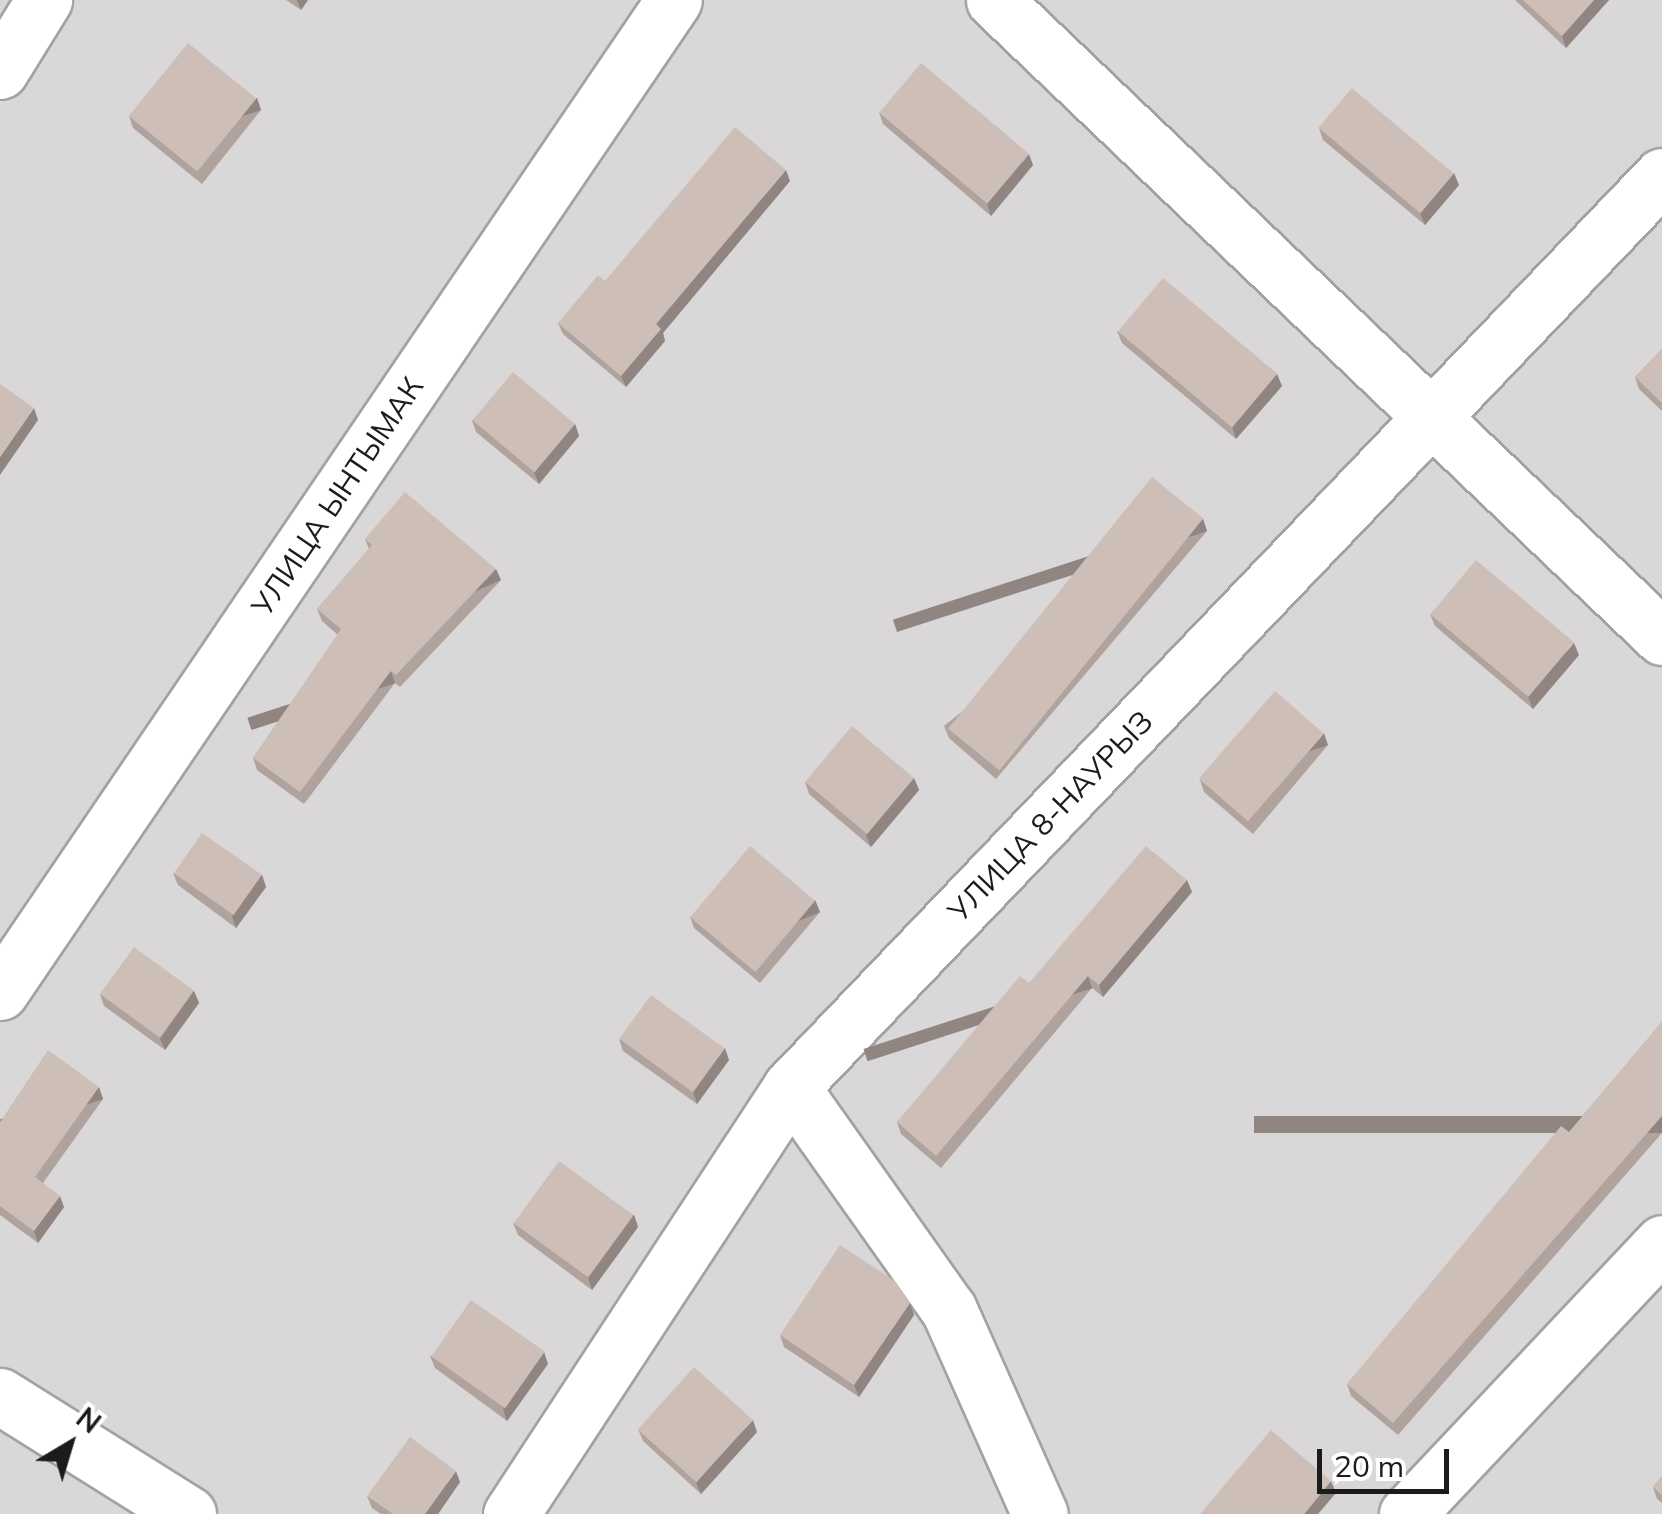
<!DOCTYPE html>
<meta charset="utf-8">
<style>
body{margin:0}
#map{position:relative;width:1662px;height:1514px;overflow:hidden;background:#eee6df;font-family:Mulish,sans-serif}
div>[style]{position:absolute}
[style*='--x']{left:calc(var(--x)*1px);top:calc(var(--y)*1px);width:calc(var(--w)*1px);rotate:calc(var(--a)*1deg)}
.residential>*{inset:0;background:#d9d7d8;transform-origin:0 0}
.roads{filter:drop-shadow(2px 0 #a2a2a2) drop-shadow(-2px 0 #a2a2a2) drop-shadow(0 2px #a2a2a2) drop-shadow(0 -2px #a2a2a2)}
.minor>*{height:55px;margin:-27.5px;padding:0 27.5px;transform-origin:27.5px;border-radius:27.5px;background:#fff}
.wall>*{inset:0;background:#b0a39e}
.shaded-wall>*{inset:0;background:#908581;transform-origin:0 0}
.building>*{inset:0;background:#cdbeb8;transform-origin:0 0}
span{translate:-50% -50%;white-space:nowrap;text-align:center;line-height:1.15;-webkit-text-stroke:8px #fff;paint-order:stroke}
.street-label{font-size:30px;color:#1b1b1b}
.north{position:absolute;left:20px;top:1394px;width:100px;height:100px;-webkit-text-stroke:8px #fff;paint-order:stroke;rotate:38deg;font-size:28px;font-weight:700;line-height:40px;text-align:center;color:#1b1b1b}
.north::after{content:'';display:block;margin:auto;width:35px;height:45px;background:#1b1b1b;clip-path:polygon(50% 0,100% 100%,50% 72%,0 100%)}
.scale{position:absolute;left:1317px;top:1449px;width:132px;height:45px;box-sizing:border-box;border:5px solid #1b1b1b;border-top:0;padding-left:12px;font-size:30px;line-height:35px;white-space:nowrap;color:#1b1b1b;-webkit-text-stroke:8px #fff;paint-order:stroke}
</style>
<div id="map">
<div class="residential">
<i style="left:0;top:0;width:1662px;height:1514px"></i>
</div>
<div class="roads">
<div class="minor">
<i style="--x:994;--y:0;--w:923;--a:43.64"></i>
<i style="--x:0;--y:71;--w:84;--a:-58.2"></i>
<i style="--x:0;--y:992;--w:1199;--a:-55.81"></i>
<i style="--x:791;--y:1087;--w:273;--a:54.7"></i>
<i style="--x:949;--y:1310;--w:223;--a:66"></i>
<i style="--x:0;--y:1396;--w:222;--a:32.1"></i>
<i style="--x:511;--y:1514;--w:511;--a:-56.75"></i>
<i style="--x:791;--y:1087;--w:1260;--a:-46.29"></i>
<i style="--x:1407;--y:1514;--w:372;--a:-46.7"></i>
</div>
</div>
<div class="wall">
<i style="clip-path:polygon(286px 0,308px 0,301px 10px)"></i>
<i style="clip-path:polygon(1515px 0,1609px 0,1566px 48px)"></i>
<i style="clip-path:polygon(257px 98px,261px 110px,202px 184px,133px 128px,129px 116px)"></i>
<i style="clip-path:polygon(879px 112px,1033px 165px,991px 216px,883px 124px)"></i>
<i style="clip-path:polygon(1319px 128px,1459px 185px,1425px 225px,1323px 140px)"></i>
<i style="clip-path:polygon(790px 181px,663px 333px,665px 341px,626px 387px,563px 334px,558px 323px,605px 281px)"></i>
<i style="clip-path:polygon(1117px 331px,1277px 374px,1282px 386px,1236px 439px,1122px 343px)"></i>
<i style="clip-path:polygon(1662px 349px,1662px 411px,1639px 389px,1635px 377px)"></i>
<i style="clip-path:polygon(472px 420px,575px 424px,579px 436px,539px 484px,476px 432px)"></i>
<i style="clip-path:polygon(1203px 519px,1207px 531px,996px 779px,949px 738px,944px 726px)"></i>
<i style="clip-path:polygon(365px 539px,496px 569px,501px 580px,400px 687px,395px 683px,304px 804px,257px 770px,253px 758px,338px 635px,322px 621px,317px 609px,369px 549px)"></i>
<i style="clip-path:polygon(1430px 614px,1579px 655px,1533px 709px,1435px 626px)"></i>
<i style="clip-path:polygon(1328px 745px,1253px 834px,1204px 792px,1200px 780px)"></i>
<i style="clip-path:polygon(914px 778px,919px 790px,871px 847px,809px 794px,805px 782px)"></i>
<i style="clip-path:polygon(173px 873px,262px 875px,266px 887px,236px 928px,178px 885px)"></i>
<i style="clip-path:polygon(1187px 880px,1192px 892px,1103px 997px,1092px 988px,941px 1168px,901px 1134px,897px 1122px,1029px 983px)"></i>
<i style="clip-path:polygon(815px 900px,820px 912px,760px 983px,694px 928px,690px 917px)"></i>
<i style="clip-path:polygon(194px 991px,199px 1003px,165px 1050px,104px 1006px,100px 994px)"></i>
<i style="clip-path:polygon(1662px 1022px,1662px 1133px,1398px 1435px,1351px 1396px,1347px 1384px,1569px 1132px)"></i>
<i style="clip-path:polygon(619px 1039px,729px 1060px,697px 1104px,623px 1051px)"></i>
<i style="clip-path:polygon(99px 1087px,103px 1099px,43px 1183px,64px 1207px,38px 1243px,0 1215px,0 1122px)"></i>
<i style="clip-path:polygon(634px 1215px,638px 1227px,592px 1290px,518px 1235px,513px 1223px)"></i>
<i style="clip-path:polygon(910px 1303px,914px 1315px,859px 1397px,784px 1347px,780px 1335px)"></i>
<i style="clip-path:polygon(544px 1352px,548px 1364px,507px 1421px,435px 1368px,430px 1356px)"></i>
<i style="clip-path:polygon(638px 1429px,757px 1432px,701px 1494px,643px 1441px)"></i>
<i style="clip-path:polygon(1662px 1476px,1662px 1503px,1657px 1499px,1653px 1487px)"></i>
<i style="clip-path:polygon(460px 1482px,438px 1514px,381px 1514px,372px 1508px,367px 1496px)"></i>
</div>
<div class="shaded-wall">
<i style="clip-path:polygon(297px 0,308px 0,301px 10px)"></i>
<i style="clip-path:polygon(1594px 0,1609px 0,1566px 48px,1562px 36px)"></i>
<i style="left:257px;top:98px;width:13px;height:95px;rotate:72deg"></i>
<i style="clip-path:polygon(1029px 154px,1033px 165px,991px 216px,987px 204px)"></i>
<i style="clip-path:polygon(786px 170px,790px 181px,663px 333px,665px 341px,626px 387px,621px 376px,656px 324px)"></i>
<i style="clip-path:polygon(1454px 173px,1459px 185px,1425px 225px,1420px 213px)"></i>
<i style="clip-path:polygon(1277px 374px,1282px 386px,1236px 439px,1232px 427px)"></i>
<i style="clip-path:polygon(34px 408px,38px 420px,0 475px,0 457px)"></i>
<i style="clip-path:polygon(575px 424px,579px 436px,539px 484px,534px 472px)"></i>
<i style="left:1203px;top:519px;width:13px;height:326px;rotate:72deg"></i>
<i style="left:496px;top:569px;width:12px;height:146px;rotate:66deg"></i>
<i style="clip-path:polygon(1574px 643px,1579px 655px,1533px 709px,1528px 697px)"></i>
<i style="left:391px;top:671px;width:13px;height:151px;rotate:72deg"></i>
<i style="left:1324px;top:733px;width:13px;height:116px;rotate:72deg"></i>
<i style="clip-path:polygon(914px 778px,919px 790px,871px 847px,866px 835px)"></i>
<i style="clip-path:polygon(262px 875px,266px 887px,236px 928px,232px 916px)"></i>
<i style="clip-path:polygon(1187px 880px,1192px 892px,1103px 997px,1099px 985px)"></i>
<i style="left:815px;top:900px;width:13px;height:93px;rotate:67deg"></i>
<i style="left:1088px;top:976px;width:13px;height:236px;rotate:72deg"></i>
<i style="clip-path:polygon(194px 991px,199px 1003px,165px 1050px,160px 1039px)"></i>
<i style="clip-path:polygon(725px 1048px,729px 1060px,697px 1104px,693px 1092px)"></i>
<i style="left:99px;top:1087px;width:13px;height:110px;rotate:72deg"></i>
<i style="left:1662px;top:1116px;width:17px;height:408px;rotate:90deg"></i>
<i style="clip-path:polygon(60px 1196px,64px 1207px,38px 1243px,34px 1231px)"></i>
<i style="clip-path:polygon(634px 1215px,638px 1227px,592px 1290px,588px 1278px)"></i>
<i style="clip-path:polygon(910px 1303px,914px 1315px,859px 1397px,854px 1385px)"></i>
<i style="clip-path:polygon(544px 1352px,548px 1364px,507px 1421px,503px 1409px)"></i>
<i style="clip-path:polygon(753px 1420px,757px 1432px,701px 1494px,696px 1482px)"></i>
<i style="clip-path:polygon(456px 1471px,460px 1482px,438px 1514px,425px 1514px)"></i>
<i style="clip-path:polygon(1331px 1481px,1336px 1493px,1318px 1514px,1304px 1514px)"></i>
</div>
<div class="building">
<i style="clip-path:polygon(1523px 0,1594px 0,1562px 36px)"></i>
<i style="left:188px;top:43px;width:88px;height:94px;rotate:39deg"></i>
<i style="left:921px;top:63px;width:141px;height:65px;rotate:40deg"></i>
<i style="left:1352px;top:88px;width:133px;height:52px;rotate:40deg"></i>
<i style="clip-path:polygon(735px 127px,786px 170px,656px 324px,661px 329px,621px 376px,558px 323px,598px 275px,605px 281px)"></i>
<i style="left:1163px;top:278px;width:149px;height:70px;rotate:40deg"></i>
<i style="clip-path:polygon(1662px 349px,1662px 403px,1635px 377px)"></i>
<i style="left:513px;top:372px;width:81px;height:63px;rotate:40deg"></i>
<i style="clip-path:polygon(0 384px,34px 408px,0 457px)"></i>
<i style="left:1152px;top:477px;width:66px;height:324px;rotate:39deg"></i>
<i style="clip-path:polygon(405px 492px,496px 569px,396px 675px,391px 671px,300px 792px,253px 758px,341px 629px,317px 609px,372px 545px,365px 539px)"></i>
<i style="left:1476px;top:560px;width:128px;height:71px;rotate:40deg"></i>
<i style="left:1275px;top:691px;width:65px;height:116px;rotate:41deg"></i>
<i style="left:852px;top:726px;width:81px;height:73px;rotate:40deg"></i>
<i style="left:202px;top:833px;width:73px;height:49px;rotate:35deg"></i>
<i style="left:750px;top:846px;width:85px;height:93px;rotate:40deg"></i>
<i style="clip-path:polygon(1146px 846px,1187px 880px,1099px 985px,1088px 976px,936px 1156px,897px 1122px,1020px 976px,1029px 983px)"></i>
<i style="left:134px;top:947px;width:74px;height:58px;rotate:36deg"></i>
<i style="left:651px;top:995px;width:91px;height:54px;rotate:36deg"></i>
<i style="clip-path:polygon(1662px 1022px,1662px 1116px,1393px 1423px,1347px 1384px,1561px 1126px,1569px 1132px)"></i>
<i style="clip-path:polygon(48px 1050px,99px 1087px,35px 1177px,60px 1196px,34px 1231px,0 1206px,0 1122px)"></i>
<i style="left:559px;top:1161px;width:92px;height:77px;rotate:36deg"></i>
<i style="clip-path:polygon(840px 1245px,895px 1281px,910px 1303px,854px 1385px,780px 1335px)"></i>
<i style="left:471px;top:1300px;width:90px;height:69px;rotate:35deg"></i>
<i style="left:694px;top:1367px;width:79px;height:84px;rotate:42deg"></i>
<i style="clip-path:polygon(1271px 1430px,1331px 1481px,1304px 1514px,1200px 1514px)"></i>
<i style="clip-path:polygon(410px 1437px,456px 1471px,425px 1514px,393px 1514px,367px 1496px)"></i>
<i style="clip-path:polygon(1662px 1476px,1662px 1495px,1653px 1487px)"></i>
</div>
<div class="street-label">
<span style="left:337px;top:496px;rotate:-56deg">УЛИЦА ЫНТЫМАК</span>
<span style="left:1050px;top:816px;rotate:-46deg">УЛИЦА 8-НАУРЫЗ</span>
</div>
<div class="north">N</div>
<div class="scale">20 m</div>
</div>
